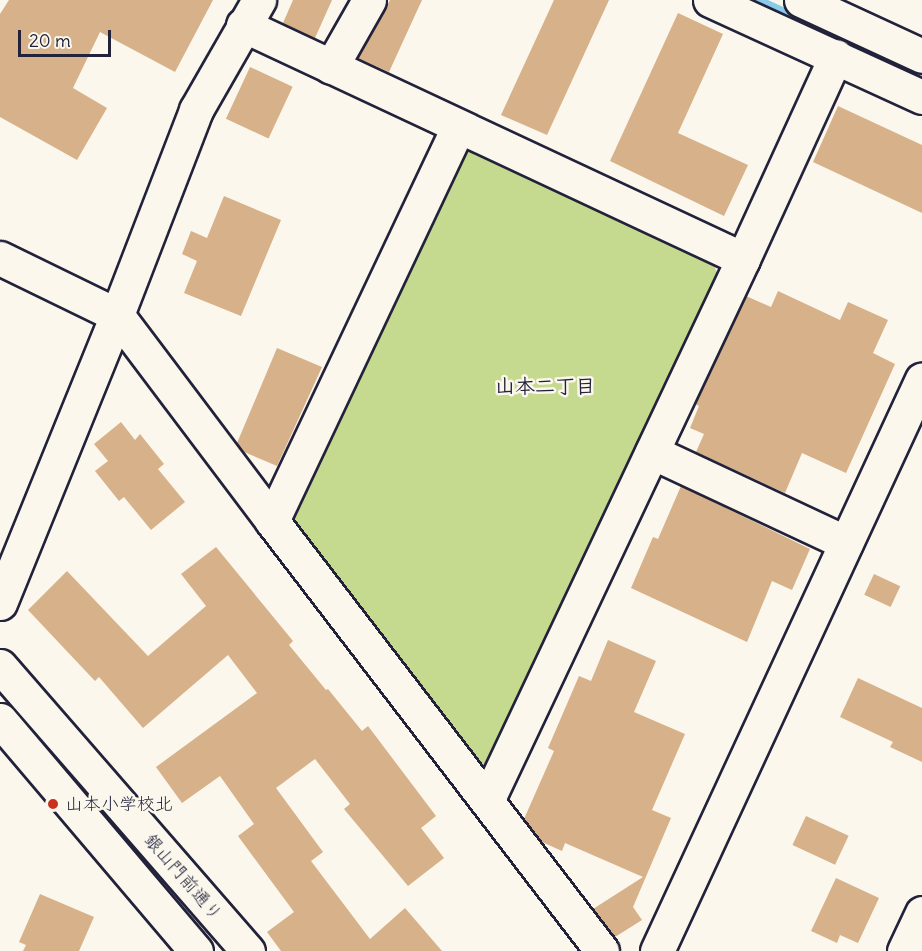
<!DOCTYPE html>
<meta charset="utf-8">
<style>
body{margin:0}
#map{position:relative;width:922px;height:951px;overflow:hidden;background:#fbf7ec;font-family:Delius,"Klee One",sans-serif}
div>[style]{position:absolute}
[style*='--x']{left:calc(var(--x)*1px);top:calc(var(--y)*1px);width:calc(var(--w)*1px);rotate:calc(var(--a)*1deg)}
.green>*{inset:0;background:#c6da8f}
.stream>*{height:9px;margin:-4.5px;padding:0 4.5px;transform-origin:4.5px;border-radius:4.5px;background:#8acbeb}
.building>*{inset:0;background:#d7b189;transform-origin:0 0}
.roads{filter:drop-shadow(2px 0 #22223b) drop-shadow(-2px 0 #22223b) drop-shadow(0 2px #22223b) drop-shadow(0 -2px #22223b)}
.minor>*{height:33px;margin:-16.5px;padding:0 16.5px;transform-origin:16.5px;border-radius:16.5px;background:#fbf7ec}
.tertiary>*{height:33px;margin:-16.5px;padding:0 16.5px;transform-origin:16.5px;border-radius:16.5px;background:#fbf7ec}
.dots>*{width:16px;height:16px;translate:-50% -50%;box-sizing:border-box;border:3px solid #fbf7ec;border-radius:50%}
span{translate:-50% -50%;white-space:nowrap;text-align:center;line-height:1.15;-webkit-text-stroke:5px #fbf7ec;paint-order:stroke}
.poi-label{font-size:18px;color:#22223b}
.left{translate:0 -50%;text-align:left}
.street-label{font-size:18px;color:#22223b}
.neighbourhood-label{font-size:20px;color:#22223b;font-weight:700}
.scale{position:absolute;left:18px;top:30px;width:93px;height:27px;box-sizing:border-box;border:3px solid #22223b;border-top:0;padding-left:8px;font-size:18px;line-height:21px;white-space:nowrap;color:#22223b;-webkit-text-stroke:4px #fbf7ec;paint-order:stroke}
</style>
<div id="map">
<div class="green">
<i style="clip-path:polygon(470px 147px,712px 259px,717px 273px,491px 764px,476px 766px,294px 524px,296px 502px,456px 154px)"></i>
</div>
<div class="stream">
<i style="--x:758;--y:0;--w:181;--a:24.9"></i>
</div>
<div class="building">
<i style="clip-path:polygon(9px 0,213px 0,175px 72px,100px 32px,73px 88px,107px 108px,77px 160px,0 117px,0 14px)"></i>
<i style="clip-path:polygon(293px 0,332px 0,315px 38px,283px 23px)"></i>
<i style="clip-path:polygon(390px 0,422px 0,389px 72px,358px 58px)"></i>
<i style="clip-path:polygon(554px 0,609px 0,547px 135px,501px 115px)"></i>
<i style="clip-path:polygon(678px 13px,723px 34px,678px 133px,748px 165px,724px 216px,610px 161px)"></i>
<i style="left:250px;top:67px;width:47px;height:57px;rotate:25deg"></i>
<i style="clip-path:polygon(838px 106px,922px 145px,922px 213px,813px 162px)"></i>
<i style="clip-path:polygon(224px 196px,281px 220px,241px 316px,184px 293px,197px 261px,182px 254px,191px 231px,207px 238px)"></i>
<i style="clip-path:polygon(778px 291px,840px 320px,848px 302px,888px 320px,873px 353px,895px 364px,846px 473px,802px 453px,785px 493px,696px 452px,704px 434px,690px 428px,699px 406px,695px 404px,746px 296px,771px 307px)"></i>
<i style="clip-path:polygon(277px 348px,322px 367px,277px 466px,244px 452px,237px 443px)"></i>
<i style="clip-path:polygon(121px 422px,135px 440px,140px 434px,164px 464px,158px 469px,185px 502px,151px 530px,124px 497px,119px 501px,95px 471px,108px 461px,94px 444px)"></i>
<i style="clip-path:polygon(681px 486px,810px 549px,792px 590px,772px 581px,747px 642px,631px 588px,653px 537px,658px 539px)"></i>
<i style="clip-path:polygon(216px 547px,293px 641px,289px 645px,326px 690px,328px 689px,362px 731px,368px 726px,436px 816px,421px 828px,444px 858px,408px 886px,344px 809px,350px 804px,315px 759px,276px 788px,323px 852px,311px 861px,370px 939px,405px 908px,442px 951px,281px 951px,267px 932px,294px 912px,238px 836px,254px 824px,220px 776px,182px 803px,156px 767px,257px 693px,228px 655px,143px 728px,99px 677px,95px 681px,28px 610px,67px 571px,148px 656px,206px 606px,181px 574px)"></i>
<i style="left:874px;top:574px;width:29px;height:23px;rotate:25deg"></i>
<i style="clip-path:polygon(608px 640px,656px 661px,634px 712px,685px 734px,652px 810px,671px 818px,633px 907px,642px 920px,615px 937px,593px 909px,643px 877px,565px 843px,562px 851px,542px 842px,524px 819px,554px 751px,548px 748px,579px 676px,591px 681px)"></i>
<i style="clip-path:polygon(858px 678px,922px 708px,922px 762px,890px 747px,893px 742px,840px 717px)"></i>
<i style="left:806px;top:816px;width:47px;height:32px;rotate:25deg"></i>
<i style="clip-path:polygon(836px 878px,879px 898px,858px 943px,840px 935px,837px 943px,811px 931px)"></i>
<i style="clip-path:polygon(40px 894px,94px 917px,79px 951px,23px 951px,26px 945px,19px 942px)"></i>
</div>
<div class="roads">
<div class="minor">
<i style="--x:710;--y:0;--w:233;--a:24.6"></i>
<i style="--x:801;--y:0;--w:133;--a:24.8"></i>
<i style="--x:243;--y:25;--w:552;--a:25.08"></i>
<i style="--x:331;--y:67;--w:77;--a:-60.4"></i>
<i style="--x:0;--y:258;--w:130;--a:26"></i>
<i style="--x:117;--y:315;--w:258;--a:53"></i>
<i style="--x:272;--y:521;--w:542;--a:52.5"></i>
<i style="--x:652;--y:452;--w:214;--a:25.1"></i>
<i style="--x:272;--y:521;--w:435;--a:-64.7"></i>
<i style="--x:0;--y:603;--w:311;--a:-67.9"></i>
<i style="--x:117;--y:315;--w:220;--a:-68.9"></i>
<i style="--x:196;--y:110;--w:127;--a:-60.2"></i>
<i style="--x:487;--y:801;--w:599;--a:-64.72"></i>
<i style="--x:743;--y:259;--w:223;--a:-65.4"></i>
<i style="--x:657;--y:951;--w:630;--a:-65.14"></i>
<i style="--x:904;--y:951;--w:42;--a:-64.7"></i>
</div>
<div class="tertiary">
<i style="--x:0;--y:666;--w:378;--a:49"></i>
<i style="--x:0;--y:720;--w:303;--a:49.7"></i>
</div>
</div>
<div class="dots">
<i style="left:53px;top:804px;background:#c8321e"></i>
</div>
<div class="poi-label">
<span class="left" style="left:65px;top:804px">山本小学校北</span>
</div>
<div class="street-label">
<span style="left:183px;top:877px;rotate:49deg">銀山門前通り</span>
</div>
<div class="neighbourhood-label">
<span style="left:545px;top:385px">山本二丁目</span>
</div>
<div class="scale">20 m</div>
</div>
